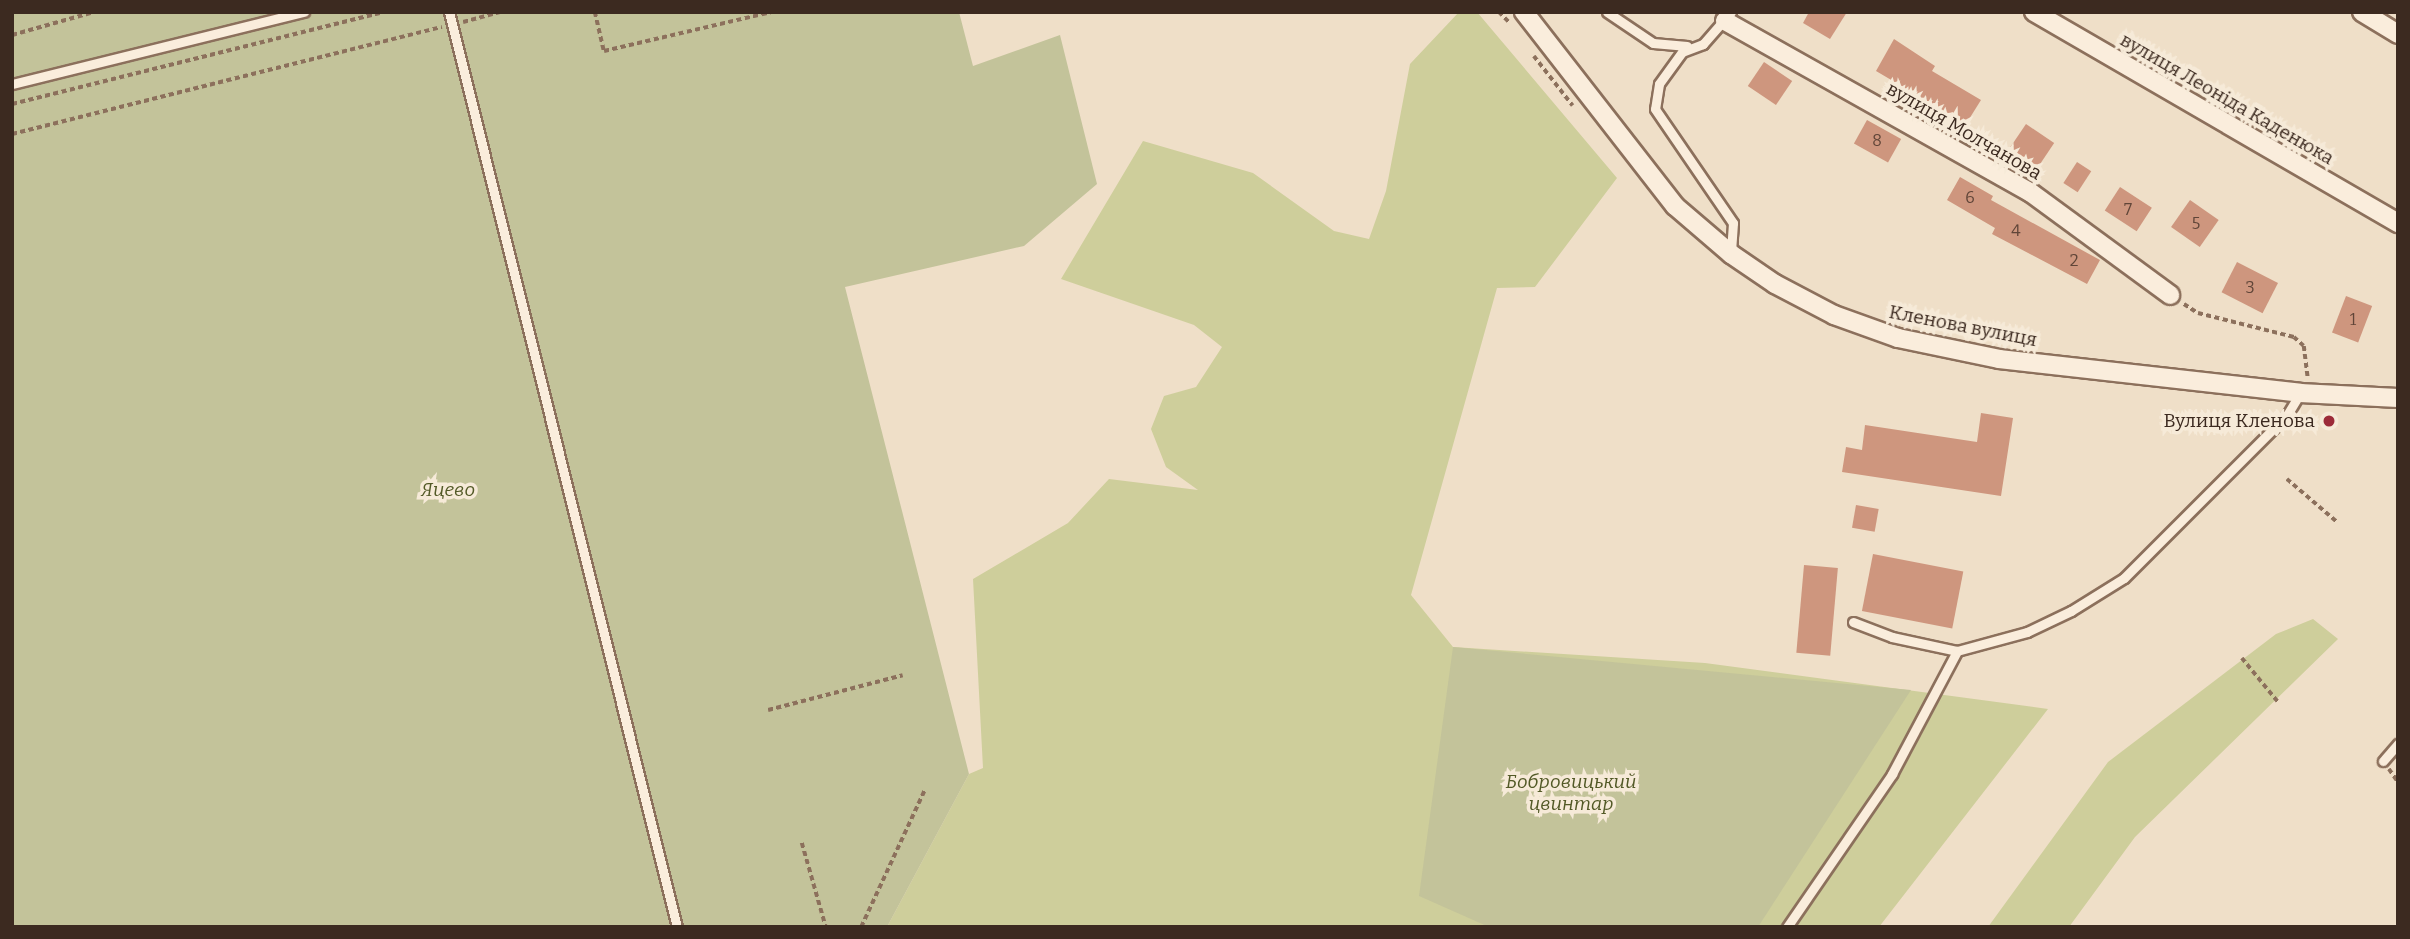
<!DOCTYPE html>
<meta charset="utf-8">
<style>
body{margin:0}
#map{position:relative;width:2410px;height:939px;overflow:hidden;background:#efdfc8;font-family:Bitter,serif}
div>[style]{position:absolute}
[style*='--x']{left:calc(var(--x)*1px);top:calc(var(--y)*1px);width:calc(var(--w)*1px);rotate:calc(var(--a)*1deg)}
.green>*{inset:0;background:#cece9b}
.cemetery>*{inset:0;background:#c3c39a}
.building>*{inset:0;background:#ce967e;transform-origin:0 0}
.path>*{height:3.5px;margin-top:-1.75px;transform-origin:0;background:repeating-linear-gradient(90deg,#8c705c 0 5px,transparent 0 8.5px)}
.roads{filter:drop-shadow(2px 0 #8c705c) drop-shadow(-2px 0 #8c705c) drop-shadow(0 2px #8c705c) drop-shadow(0 -2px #8c705c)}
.service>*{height:9px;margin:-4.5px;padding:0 4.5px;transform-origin:4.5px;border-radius:4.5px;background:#faeddc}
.minor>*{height:18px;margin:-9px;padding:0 9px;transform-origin:9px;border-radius:9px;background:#faeddc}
.dots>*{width:19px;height:19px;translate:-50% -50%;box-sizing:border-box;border:4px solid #f6ead8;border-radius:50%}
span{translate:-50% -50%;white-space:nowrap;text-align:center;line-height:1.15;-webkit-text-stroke:7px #f6ead8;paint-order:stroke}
.number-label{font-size:16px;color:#604538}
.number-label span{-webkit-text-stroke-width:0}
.street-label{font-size:19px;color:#3c2a20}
.poi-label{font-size:19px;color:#3c2a20}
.right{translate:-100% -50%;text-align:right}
.park-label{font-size:19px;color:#525926;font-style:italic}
.frame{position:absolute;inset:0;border:14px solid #3c2a20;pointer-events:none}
</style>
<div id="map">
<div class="green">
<i style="clip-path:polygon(1459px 12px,1477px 12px,1617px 178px,1535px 287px,1497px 288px,1411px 595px,1453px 647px,1705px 663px,2048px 709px,1879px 927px,887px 927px,969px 774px,983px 768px,973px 579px,1068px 523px,1109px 479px,1198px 490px,1166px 467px,1151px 429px,1164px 396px,1196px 387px,1222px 347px,1194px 325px,1061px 279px,1143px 141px,1253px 173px,1334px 231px,1369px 239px,1386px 191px,1410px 64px)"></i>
<i style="clip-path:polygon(2313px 619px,2338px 639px,2135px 837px,2069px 927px,1988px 927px,2108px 762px,2276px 634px)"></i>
</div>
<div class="cemetery">
<i style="clip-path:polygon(12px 12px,959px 12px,973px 66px,1060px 35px,1097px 184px,1024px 246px,845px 287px,969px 774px,887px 927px,12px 927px)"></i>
<i style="clip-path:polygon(1453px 647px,1911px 690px,1758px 927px,1489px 927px,1419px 896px)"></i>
</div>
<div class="building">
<i style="clip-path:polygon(1809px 12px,1847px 12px,1830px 39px,1803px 23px)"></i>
<i style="clip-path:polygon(1894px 39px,1935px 66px,1932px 71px,1981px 100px,1966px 124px,1876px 71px)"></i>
<i style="left:1764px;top:62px;width:34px;height:29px;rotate:34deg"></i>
<i style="left:1867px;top:120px;width:39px;height:27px;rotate:29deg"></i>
<i style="left:2026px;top:124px;width:34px;height:30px;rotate:34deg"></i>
<i style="left:2077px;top:162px;width:17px;height:25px;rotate:33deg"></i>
<i style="clip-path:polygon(1960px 177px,1993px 196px,1991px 200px,2100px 260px,2087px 284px,1992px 234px,1995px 228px,1947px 200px)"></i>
<i style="left:2120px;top:187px;width:38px;height:28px;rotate:33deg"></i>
<i style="left:2190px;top:200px;width:35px;height:33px;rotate:35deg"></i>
<i style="left:2237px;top:262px;width:46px;height:34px;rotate:27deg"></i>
<i style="left:2346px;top:296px;width:28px;height:39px;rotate:21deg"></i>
<i style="clip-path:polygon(1981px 413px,2013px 418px,2001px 496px,1842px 472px,1846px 447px,1862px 450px,1865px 425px,1977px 442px)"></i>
<i style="left:1856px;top:505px;width:23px;height:23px;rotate:10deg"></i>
<i style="left:1873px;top:554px;width:92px;height:58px;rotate:11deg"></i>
<i style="left:1804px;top:565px;width:34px;height:88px;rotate:5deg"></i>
</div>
<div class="path">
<i style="--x:595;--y:12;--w:40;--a:77"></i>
<i style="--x:604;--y:51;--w:171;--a:-13.1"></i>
<i style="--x:1499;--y:12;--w:14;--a:45"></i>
<i style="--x:463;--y:22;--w:38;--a:-15"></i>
<i style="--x:12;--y:35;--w:85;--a:-15.7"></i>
<i style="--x:1534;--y:56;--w:63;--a:52"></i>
<i style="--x:12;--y:104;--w:384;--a:-13.9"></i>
<i style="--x:12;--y:134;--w:443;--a:-14"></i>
<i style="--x:2184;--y:304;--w:17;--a:33"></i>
<i style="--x:2198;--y:313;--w:99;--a:14"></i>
<i style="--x:2294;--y:337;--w:13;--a:42"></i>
<i style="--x:2304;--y:346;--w:31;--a:83"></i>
<i style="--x:2287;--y:479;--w:65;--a:40.6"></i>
<i style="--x:2242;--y:658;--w:58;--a:50.6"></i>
<i style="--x:768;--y:710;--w:139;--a:-14.5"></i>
<i style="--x:2389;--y:769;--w:16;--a:55"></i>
<i style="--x:802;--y:843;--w:87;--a:74.1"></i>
<i style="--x:861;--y:927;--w:150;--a:-65.1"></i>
</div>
<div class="roads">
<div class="service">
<i style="--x:449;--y:12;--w:943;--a:76.01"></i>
<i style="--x:1607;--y:12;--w:55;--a:34"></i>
<i style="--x:1653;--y:43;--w:34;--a:5"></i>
<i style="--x:1731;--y:12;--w:43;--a:131.2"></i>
<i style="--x:1703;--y:44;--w:22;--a:159"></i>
<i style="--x:1682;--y:52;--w:39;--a:126"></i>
<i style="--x:1659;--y:84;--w:25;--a:99"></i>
<i style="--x:1655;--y:109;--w:138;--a:55.6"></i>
<i style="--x:1733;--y:223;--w:31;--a:94"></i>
<i style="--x:12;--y:84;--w:301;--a:-13.9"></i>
<i style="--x:1853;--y:622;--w:42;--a:21"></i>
<i style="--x:1892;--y:637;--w:66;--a:12.2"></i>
<i style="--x:1957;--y:651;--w:73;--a:-15.2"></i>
<i style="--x:2027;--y:632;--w:49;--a:-25.5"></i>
<i style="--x:2071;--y:611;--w:62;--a:-31.9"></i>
<i style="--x:2124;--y:578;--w:231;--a:-45"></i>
<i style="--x:2287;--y:415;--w:26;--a:-59"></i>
<i style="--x:2383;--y:761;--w:23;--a:-49"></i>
<i style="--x:1787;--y:927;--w:186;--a:-55.5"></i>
<i style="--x:1892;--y:774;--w:139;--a:-62.1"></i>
</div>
<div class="minor">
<i style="--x:1524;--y:12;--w:246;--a:52.1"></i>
<i style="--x:1675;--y:206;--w:74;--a:40.6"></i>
<i style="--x:1731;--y:254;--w:53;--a:34.3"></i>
<i style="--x:1775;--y:284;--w:67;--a:27.7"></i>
<i style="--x:1834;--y:315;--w:68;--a:19.8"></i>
<i style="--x:1898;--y:338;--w:103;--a:11.7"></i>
<i style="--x:1999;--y:359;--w:303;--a:6.4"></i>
<i style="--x:2300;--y:393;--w:98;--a:2.9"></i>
<i style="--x:2034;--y:12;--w:421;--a:30.1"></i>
<i style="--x:2362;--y:12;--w:42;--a:31.4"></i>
<i style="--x:1725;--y:21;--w:350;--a:29.3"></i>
<i style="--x:2030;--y:192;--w:174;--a:36.3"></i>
</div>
</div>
<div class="dots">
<i style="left:2329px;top:421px;background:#9c2b39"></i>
</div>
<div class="number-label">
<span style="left:1877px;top:141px">8</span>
<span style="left:1970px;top:198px">6</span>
<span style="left:2128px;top:210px">7</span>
<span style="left:2196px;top:224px">5</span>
<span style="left:2016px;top:231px">4</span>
<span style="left:2074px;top:261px">2</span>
<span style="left:2250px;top:288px">3</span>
<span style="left:2353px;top:320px">1</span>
</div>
<div class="street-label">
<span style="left:2227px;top:99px;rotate:30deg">вулиця Леоніда Каденюка</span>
<span style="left:1964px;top:131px;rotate:30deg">вулиця Молчанова</span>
<span style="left:1963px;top:326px;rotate:11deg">Кленова вулиця</span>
</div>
<div class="poi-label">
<span class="right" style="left:2315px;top:421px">Вулиця Кленова</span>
</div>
<div class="park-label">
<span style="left:448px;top:490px">Яцево</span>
<span style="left:1571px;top:793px">Бобровицький<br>цвинтар</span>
</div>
<div class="frame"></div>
</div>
